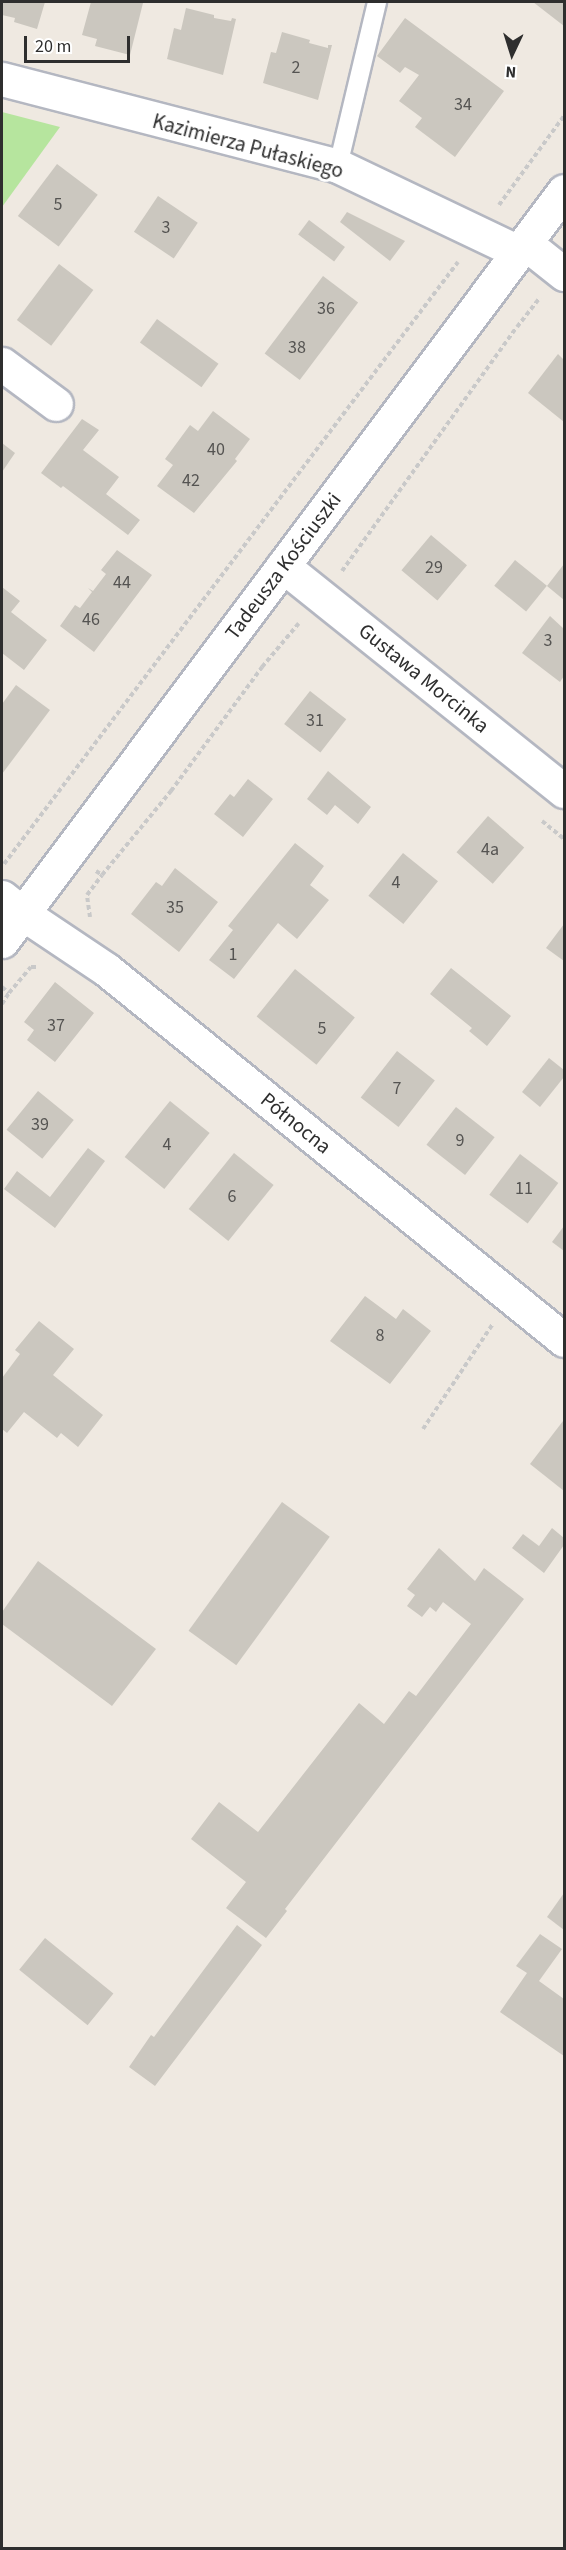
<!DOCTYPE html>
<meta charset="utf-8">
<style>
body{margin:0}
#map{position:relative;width:566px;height:2550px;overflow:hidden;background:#efe9e1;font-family:"Source Sans 3",sans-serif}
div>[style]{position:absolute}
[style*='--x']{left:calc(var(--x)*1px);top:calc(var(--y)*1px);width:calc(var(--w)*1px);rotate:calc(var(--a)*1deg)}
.green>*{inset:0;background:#b6e59e}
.building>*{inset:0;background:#cbc7bf;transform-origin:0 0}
.path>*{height:4px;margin-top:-2px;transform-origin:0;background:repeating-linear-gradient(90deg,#c9c9c9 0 4.5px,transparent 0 7.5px)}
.roads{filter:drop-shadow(2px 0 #b4b7c1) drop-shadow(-2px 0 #b4b7c1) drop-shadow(0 2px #b4b7c1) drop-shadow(0 -2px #b4b7c1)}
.lane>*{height:18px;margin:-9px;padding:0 9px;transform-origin:9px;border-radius:9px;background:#fff}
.street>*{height:33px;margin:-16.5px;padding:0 16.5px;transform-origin:16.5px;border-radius:16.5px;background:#fff}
.secondary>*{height:33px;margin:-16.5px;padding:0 16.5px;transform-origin:16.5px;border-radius:16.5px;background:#fff}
span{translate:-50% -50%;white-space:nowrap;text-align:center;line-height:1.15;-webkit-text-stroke:6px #fff;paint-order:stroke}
.number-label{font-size:18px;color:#555452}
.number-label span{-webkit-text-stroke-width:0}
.street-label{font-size:21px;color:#2e2e2e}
.frame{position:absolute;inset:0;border:3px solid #2e2e2e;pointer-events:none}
.north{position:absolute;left:482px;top:24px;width:60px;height:60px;-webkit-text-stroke:4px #fff;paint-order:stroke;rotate:184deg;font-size:16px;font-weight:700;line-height:24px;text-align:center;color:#2e2e2e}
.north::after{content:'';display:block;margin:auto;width:21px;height:27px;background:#2e2e2e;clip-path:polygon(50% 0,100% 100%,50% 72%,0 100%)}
.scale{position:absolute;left:24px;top:36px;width:106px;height:27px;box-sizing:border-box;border:3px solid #2e2e2e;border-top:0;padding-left:8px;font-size:18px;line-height:21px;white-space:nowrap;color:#2e2e2e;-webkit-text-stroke:4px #fff;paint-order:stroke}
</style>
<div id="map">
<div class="green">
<i style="clip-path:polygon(2px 112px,60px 127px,2px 207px)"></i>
</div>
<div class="building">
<i style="clip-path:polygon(2px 2px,45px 2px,37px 29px,14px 22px,15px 18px,2px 15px)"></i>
<i style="clip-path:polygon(91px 2px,143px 3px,130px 55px,95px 46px,97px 39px,82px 35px)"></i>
<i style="clip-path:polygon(533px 2px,564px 2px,564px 26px)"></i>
<i style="clip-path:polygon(186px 8px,214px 15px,214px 18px,231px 21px,232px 18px,236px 19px,223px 75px,167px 59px,174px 28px,181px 30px)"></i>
<i style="clip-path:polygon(405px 18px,504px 91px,455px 157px,415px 127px,422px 118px,399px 101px,419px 75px,405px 67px,400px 73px,377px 56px)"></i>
<i style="clip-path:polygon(282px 32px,310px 40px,309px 43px,328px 48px,328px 45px,332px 45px,318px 100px,263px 83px,271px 52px,276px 53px)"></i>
<i style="left:57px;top:164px;width:51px;height:65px;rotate:37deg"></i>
<i style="left:158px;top:196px;width:48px;height:43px;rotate:34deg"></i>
<i style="clip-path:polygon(347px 212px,405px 241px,390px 261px,340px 222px)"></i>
<i style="left:309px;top:220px;width:45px;height:18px;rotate:37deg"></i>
<i style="left:59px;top:264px;width:43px;height:70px;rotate:37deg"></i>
<i style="left:323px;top:276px;width:44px;height:97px;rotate:37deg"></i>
<i style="left:157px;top:319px;width:76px;height:29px;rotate:36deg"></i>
<i style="clip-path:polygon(558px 354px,564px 360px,564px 422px,528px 393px)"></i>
<i style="clip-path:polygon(213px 411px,250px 439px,235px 459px,237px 461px,194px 513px,157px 486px,173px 465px,165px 459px,190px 425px,198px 431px)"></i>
<i style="clip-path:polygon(82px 419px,99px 430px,83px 450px,119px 477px,106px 494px,140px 520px,128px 535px,63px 486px,61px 488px,41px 473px)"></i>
<i style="clip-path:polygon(2px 443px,15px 453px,2px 472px)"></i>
<i style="left:431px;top:535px;width:47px;height:46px;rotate:40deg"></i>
<i style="clip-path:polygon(117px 550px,152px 575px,94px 652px,60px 626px,75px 605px,80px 608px,92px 592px,88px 588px,93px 591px,106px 574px,101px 570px)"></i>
<i style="left:515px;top:560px;width:41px;height:33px;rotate:39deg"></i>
<i style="clip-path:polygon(564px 564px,564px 600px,547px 586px)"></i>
<i style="clip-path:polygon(2px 587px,20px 601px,11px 612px,47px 640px,24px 670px,2px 653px)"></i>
<i style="clip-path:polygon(550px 616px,564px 629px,564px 676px,560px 682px,522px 653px)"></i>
<i style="clip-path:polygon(16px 685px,50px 710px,2px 774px,2px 704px)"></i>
<i style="left:310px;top:691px;width:46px;height:42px;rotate:38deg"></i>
<i style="clip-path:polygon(328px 771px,371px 807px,358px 824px,335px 805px,327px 815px,307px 799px)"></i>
<i style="clip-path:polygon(248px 779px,273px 799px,243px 837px,214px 814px,230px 794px,234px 797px)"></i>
<i style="left:488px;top:816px;width:48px;height:48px;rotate:41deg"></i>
<i style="clip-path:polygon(295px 843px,324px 866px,310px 885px,329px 900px,297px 939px,278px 923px,234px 979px,209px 960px,233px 930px,228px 926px)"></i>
<i style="left:403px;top:853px;width:45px;height:55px;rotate:39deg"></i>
<i style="clip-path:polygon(175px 868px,218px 902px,179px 952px,131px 914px,156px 882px,162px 886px)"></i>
<i style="clip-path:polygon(564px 924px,564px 961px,546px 948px)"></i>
<i style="clip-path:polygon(451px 968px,511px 1016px,487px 1046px,469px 1031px,472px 1028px,430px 994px)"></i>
<i style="left:295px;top:969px;width:77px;height:61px;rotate:39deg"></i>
<i style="clip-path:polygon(55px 982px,94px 1013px,55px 1062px,27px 1040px,34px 1030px,24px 1022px)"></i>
<i style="left:397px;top:1051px;width:48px;height:59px;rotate:38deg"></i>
<i style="clip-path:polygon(549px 1058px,564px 1070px,564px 1077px,540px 1107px,522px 1092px)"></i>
<i style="left:38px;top:1091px;width:46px;height:50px;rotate:39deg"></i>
<i style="left:170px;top:1101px;width:51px;height:72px;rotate:39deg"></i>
<i style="left:456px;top:1107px;width:49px;height:48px;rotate:38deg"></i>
<i style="clip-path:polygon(88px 1148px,105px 1161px,55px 1228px,4px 1189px,17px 1171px,50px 1197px)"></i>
<i style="left:234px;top:1153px;width:51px;height:72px;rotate:39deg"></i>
<i style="left:520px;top:1154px;width:48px;height:51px;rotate:37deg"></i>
<i style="clip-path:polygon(564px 1226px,564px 1251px,552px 1242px)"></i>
<i style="clip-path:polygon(365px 1296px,396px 1319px,403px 1309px,431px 1331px,390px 1384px,330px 1341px)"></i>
<i style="clip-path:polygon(39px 1321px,74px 1349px,53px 1375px,103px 1415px,78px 1447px,61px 1433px,57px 1438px,24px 1412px,7px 1433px,2px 1429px,2px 1378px,20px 1354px,15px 1350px)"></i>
<i style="clip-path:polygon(563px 1421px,564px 1423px,564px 1491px,530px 1464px)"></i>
<i style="left:282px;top:1502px;width:59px;height:159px;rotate:36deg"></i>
<i style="clip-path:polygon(552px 1528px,564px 1538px,564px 1545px,544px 1573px,512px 1548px,523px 1534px,539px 1546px)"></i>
<i style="clip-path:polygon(439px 1548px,475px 1581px,484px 1568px,524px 1599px,285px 1909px,287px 1911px,266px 1938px,226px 1908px,246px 1882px,191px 1839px,219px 1802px,258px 1832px,359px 1703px,384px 1724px,409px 1691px,416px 1696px,471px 1624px,443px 1602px,436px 1612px,430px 1607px,422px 1617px,407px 1606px,415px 1595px,407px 1589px)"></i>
<i style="clip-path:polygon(38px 1561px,156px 1649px,112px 1706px,2px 1624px,2px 1612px)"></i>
<i style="clip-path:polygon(564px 1893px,564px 1930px,547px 1917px)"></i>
<i style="clip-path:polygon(237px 1925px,262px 1945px,155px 2086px,129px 2067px,151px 2035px,154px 2037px)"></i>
<i style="clip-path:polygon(540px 1934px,562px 1949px,539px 1981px,564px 1999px,564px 2056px,500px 2012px,527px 1973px,516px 1966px)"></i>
<i style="left:45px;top:1938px;width:88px;height:41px;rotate:39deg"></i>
</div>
<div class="path">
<i style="--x:499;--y:205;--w:110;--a:-53.9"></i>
<i style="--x:342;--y:571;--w:300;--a:-54.4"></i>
<i style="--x:517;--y:327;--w:37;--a:-52"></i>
<i style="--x:542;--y:821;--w:28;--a:39"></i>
<i style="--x:4;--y:864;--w:754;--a:-52.98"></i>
<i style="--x:96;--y:871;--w:7;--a:34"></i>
<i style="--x:102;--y:875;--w:109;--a:-50.6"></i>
<i style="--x:171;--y:791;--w:154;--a:-53.7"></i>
<i style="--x:262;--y:667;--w:57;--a:-49.9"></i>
<i style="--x:90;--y:917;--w:22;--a:-98"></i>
<i style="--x:87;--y:895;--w:25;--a:-53"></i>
<i style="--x:2;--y:987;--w:9;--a:41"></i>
<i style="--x:9;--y:993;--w:34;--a:-50"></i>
<i style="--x:31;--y:967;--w:6;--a:0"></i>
<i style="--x:2;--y:1004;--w:13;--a:-58"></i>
<i style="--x:423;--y:1429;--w:125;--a:-56.4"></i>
</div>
<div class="roads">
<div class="lane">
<i style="--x:338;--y:166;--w:169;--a:-76.6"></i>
</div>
<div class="street">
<i style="--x:2;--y:79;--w:347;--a:14.5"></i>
<i style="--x:338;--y:166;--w:199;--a:25.5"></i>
<i style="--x:525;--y:243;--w:50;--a:38.5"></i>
<i style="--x:2;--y:364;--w:67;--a:36.5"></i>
<i style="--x:283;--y:566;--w:360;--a:38.7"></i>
<i style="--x:2;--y:897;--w:26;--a:39"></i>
</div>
<div class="secondary">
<i style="--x:22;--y:913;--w:102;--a:33.8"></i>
<i style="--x:107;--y:970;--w:588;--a:38.99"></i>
<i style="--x:2;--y:941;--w:937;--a:-53.15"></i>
</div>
</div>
<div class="number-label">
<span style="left:296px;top:68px">2</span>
<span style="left:463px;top:105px">34</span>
<span style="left:58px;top:205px">5</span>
<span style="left:166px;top:228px">3</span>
<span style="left:326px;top:309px">36</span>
<span style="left:297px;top:348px">38</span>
<span style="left:216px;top:450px">40</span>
<span style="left:191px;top:481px">42</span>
<span style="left:434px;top:568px">29</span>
<span style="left:122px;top:583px">44</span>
<span style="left:91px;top:620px">46</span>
<span style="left:548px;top:641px">3</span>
<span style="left:315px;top:721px">31</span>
<span style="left:490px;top:850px">4a</span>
<span style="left:396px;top:883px">4</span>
<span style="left:175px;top:908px">35</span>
<span style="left:233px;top:955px">1</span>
<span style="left:56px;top:1026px">37</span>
<span style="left:322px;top:1029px">5</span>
<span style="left:397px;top:1089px">7</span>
<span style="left:40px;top:1125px">39</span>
<span style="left:460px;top:1141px">9</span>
<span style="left:167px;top:1145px">4</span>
<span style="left:524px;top:1189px">11</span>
<span style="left:232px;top:1197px">6</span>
<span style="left:380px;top:1336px">8</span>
</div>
<div class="street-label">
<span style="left:248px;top:146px;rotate:15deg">Kazimierza Pułaskiego</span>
<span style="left:283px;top:566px;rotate:-53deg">Tadeusza Kościuszki</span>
<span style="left:424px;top:678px;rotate:39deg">Gustawa Morcinka</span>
<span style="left:296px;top:1123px;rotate:39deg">Północna</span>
</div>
<div class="frame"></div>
<div class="north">N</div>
<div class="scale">20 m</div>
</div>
